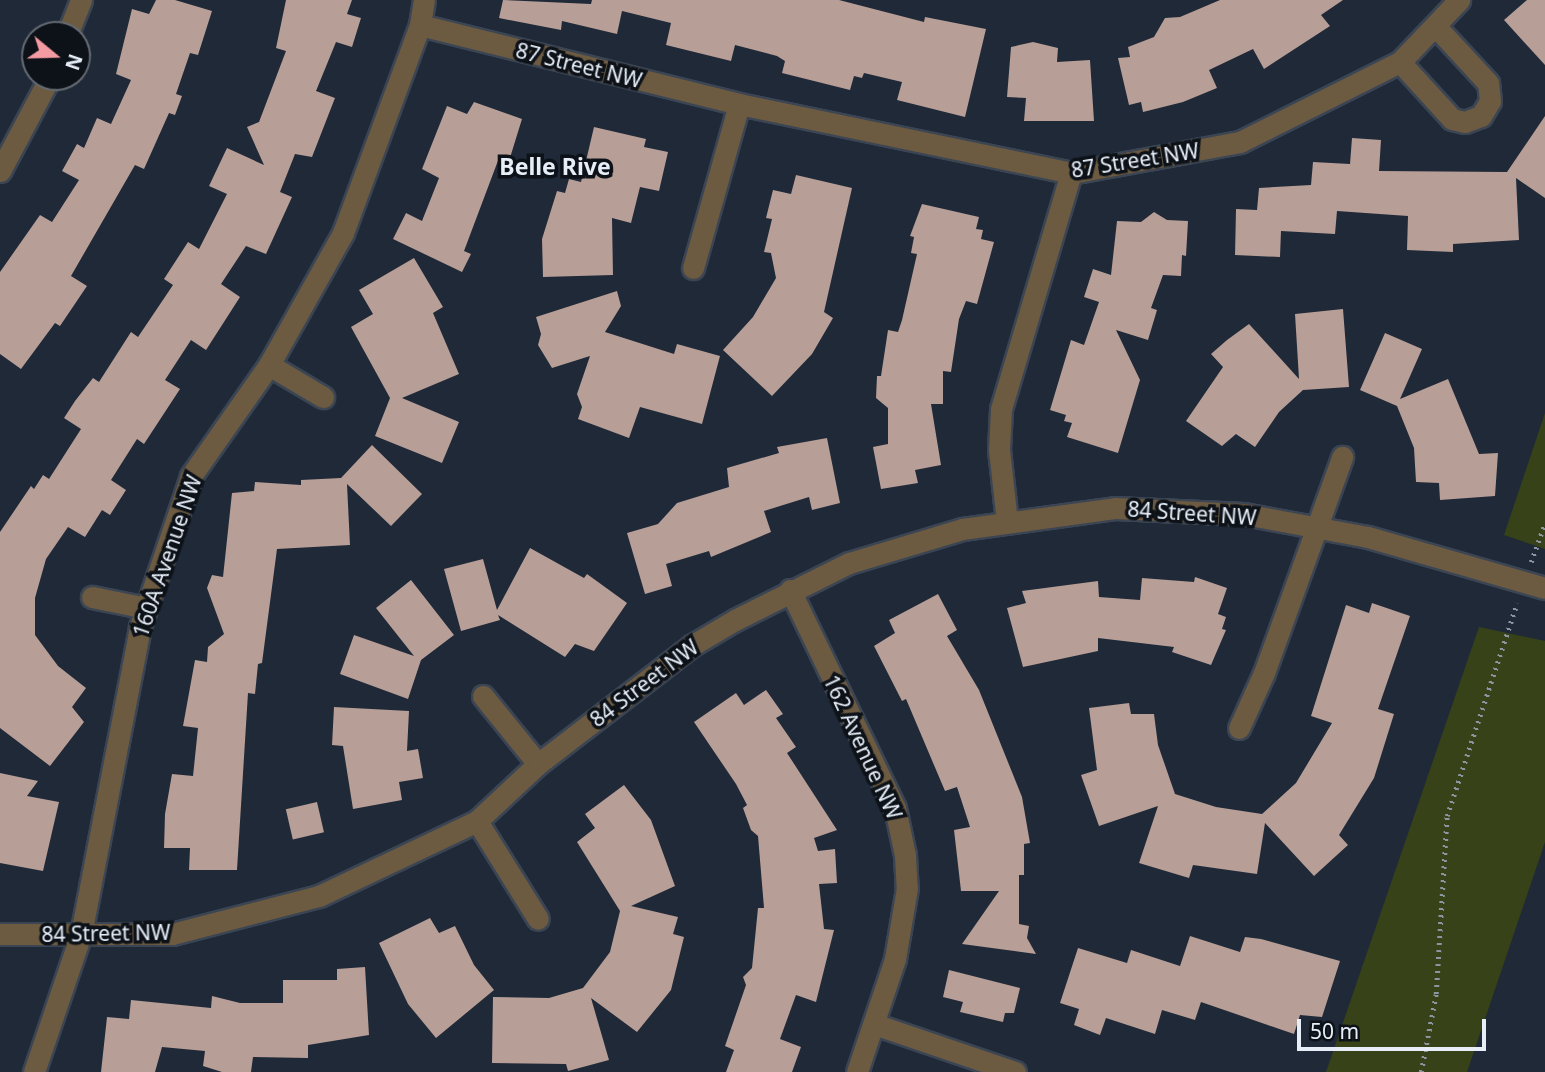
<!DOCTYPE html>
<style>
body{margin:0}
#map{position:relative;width:1545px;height:1072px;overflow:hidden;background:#1f2938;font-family:"Noto Sans",sans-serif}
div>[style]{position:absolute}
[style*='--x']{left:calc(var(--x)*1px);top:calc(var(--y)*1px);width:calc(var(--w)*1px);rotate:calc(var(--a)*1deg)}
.green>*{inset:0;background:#374218}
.building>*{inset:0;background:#b79e97;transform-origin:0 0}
.path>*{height:4.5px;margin-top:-2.25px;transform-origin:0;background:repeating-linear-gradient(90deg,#8c95a1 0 2px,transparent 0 7px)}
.roads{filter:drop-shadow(2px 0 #3b4553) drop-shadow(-2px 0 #3b4553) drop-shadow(0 2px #3b4553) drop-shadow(0 -2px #3b4553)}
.minor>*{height:21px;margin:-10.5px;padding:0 10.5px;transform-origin:10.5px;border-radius:10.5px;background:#6c5a41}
span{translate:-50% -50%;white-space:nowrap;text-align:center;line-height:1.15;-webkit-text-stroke:7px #0d1218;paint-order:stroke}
.street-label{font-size:21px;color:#e7eef8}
.neighbourhood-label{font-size:23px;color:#e7eef8;font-weight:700}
.north{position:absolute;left:21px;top:21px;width:70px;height:70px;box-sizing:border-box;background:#0d1218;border:2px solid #646a72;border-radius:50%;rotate:109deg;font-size:19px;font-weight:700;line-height:28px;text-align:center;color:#e7eef8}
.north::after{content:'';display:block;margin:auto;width:24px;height:32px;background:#f49aa3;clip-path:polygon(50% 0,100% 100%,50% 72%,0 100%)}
.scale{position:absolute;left:1297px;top:1019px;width:189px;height:32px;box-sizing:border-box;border:4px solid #e7eef8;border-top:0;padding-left:9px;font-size:21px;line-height:24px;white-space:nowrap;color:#e7eef8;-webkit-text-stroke:5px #0d1218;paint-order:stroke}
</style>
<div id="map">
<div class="green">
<i style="clip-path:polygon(1545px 413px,1545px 549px,1504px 535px)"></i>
<i style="clip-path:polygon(1479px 627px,1545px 641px,1545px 842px,1467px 1072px,1326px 1072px)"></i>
</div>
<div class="building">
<i style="clip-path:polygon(156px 0,175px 0,212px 11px,198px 55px,190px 53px,176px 94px,182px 96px,175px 115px,169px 113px,144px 169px,135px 165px,71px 276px,87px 286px,60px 326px,55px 323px,21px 369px,0 354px,0 272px,40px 215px,52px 222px,79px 180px,62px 171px,77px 144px,84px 148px,97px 118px,111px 124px,131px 80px,116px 74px,132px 9px,149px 14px)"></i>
<i style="clip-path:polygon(286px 0,352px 0,347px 14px,361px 18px,352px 47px,336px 42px,316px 91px,335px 98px,312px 157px,295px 154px,280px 192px,292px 197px,266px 254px,246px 246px,221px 284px,240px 297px,206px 350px,191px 340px,165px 380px,180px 389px,144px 444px,137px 439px,111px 480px,126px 490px,110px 515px,102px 510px,85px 537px,68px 527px,46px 559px,35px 598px,35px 635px,58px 666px,86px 688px,72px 707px,84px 722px,50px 766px,0 728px,0 532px,31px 486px,34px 489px,43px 475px,49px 479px,81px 429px,64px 418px,75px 401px,93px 378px,99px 382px,131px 332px,138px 337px,173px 285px,164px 279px,188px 242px,199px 249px,227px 194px,209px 186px,227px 148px,264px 165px,247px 127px,259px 122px,286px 51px,276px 48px)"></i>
<i style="clip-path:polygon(503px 0,591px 4px,592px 0,839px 0,924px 22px,925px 17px,986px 29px,965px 117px,897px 100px,902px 82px,864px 73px,862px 78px,854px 76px,850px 90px,782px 73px,785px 61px,777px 56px,735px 45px,731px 61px,666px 45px,671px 23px,622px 11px,617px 34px,562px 21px,561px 30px,499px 18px)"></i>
<i style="clip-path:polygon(1220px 0,1343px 0,1321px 15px,1330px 26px,1264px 69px,1253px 49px,1209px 70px,1217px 88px,1183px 102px,1143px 112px,1141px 102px,1129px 105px,1118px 58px,1130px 57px,1128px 47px,1154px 37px,1165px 18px,1180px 17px)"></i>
<i style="clip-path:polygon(1527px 0,1545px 0,1545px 65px,1504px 20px)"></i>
<i style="clip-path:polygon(1033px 42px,1058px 48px,1057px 62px,1090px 60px,1094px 121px,1024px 121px,1026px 98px,1007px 97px,1011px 47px)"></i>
<i style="clip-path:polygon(474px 102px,522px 119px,509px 161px,499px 158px,464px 251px,471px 254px,462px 272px,393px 239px,406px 213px,422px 221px,439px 178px,422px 169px,447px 106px,467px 114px)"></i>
<i style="clip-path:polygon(1545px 116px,1545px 198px,1516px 178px,1519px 240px,1453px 244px,1453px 252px,1407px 250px,1408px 216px,1337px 211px,1335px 234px,1281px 231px,1280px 257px,1235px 255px,1236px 209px,1257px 210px,1259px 188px,1311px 185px,1313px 162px,1350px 164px,1352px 138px,1381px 140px,1379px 171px,1507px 172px)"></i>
<i style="clip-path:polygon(594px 127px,646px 139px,644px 147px,668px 152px,659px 191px,640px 187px,631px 223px,612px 218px,613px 275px,543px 277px,542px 239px,557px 191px,565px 193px,569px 179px,581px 182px)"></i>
<i style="clip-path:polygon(796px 175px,852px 188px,824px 312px,833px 318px,812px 354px,772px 396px,723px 350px,753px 317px,776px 278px,771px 253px,764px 252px,772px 219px,766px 218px,773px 190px,791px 194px)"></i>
<i style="clip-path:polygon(922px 204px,979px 217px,976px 229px,983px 230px,981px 239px,994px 242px,977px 304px,966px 301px,959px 319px,951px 372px,943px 371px,943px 404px,931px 404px,941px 465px,915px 470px,918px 483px,881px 489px,873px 447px,888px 444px,888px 408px,876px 398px,877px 376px,881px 376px,888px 330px,898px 332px,902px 320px,917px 254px,911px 253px,914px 237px,910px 236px)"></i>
<i style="clip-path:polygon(1154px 212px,1167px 220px,1188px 221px,1186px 256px,1182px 255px,1181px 276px,1163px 275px,1151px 308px,1157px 310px,1148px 340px,1116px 330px,1140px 380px,1118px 453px,1067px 437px,1072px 423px,1064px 421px,1066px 415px,1050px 410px,1071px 340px,1084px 345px,1099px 302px,1084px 297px,1093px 269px,1111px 275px,1117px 221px,1141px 222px)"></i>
<i style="clip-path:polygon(414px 258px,443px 307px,433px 313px,459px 374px,402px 398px,459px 422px,442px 463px,375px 436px,390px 398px,351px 327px,373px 314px,359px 290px)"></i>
<i style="clip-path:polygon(617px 291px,621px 306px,605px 332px,674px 354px,677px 344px,720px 356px,702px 424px,640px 407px,629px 438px,578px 419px,582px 407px,577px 394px,590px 356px,552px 368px,538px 345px,541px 334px,536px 317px)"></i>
<i style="clip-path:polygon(1343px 309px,1349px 387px,1303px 390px,1279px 412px,1255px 447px,1236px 434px,1222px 446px,1186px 421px,1223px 367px,1211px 354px,1227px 340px,1249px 324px,1299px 379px,1295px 314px)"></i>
<i style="clip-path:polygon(1385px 333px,1422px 349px,1400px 399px,1448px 379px,1479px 454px,1498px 453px,1495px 496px,1440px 500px,1439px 483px,1416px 482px,1414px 448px,1397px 406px,1360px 390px)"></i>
<i style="clip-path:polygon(827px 438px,840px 503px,812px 510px,809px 497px,764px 511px,771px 532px,711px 557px,709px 551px,666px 564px,672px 586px,645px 594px,627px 533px,658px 524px,677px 503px,729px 487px,727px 468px,779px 453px,777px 447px)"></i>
<i style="clip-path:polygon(372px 445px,422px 494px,391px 526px,347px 484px,350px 545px,277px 549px,262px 663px,258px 664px,255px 694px,248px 693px,237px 870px,189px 870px,190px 848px,164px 848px,165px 814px,172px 774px,193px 776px,198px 728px,183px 726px,195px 660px,207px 662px,208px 647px,224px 634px,207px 588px,212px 575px,223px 577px,232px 493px,254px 491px,255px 482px,301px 485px,301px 480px,341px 478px)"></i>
<i style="clip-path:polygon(530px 548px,584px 578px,587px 574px,627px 603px,594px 651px,575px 644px,565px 657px,498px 615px,500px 620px,461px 631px,444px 569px,483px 559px,497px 610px)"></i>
<i style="clip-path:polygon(1195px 577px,1227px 588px,1218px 614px,1226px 617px,1222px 629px,1226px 630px,1211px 665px,1172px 652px,1174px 647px,1098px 638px,1098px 651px,1023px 667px,1007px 608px,1026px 603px,1022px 591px,1098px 581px,1099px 597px,1140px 600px,1142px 578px,1194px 582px)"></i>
<i style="clip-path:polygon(411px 580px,454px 635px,421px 660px,408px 699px,340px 674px,354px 635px,414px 656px,376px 608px)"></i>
<i style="clip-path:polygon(938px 594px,957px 630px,947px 636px,979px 690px,1022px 797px,1030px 843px,1024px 844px,1024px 875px,1019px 875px,1019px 924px,1029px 926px,1027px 938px,1036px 954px,962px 944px,999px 891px,961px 891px,954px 830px,970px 827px,957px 787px,945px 791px,906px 699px,902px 701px,874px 646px,895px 633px,889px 620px)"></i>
<i style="clip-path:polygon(1372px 603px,1410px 616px,1378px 709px,1394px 714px,1374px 778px,1339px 835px,1348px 845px,1314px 876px,1265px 823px,1257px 874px,1193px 865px,1189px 878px,1139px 863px,1158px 806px,1099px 826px,1081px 775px,1097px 770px,1089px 708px,1129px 703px,1131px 714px,1154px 714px,1158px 745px,1175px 794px,1216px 807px,1262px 814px,1296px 783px,1332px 723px,1311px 716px,1346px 605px,1369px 613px)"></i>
<i style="clip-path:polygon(766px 690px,783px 714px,776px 718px,796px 747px,787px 753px,837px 830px,814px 838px,818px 851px,835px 849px,837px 883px,819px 884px,824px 929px,834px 930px,816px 1002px,796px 995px,780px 1039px,801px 1047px,792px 1072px,726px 1072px,734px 1050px,725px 1046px,746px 985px,743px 977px,752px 968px,758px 908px,764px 908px,758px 836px,751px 830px,743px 808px,747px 805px,736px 784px,694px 722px,736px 693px,744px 705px)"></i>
<i style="clip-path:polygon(334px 707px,409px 711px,407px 751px,418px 749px,423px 778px,399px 782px,402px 800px,353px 809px,343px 746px,332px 745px)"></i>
<i style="clip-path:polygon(0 773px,38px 781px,27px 796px,59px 802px,43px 871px,0 863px)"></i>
<i style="clip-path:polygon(624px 785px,651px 820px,675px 886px,631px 906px,678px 917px,673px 934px,684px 937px,671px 990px,637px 1032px,591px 998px,609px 1060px,568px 1071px,566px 1064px,492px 1063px,493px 997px,549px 998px,583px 988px,610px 952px,620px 911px,577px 842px,595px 828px,585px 814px)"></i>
<i style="left:317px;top:802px;width:31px;height:32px;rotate:77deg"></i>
<i style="clip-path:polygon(430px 918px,439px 933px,455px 926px,474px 965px,494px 990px,436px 1038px,408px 1004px,379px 943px)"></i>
<i style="clip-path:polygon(1190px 936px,1240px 952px,1245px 937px,1261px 939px,1340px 961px,1322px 1017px,1300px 1015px,1294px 1034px,1201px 1002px,1195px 1020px,1162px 1010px,1155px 1034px,1106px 1018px,1100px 1035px,1074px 1025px,1079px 1009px,1060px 1003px,1078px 948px,1127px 963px,1131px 950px,1180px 966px)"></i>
<i style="clip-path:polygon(365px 967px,369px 1035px,308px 1045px,308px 1058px,253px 1057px,251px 1072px,222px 1072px,203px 1066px,205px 1051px,162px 1047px,155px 1072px,101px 1072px,107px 1017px,129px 1019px,131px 1000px,211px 1008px,212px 996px,240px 1003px,283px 1003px,283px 980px,337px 980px,337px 969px)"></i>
<i style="clip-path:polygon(949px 970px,1020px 988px,1014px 1013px,1005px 1013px,1003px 1022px,960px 1012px,963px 1002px,943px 997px)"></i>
</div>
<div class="path">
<i style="--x:1531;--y:562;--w:41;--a:-70.3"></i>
<i style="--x:1421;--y:1072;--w:79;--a:-79.1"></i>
<i style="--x:1436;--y:994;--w:178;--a:-86.5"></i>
<i style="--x:1447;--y:816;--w:224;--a:-71.8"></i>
</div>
<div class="roads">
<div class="minor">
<i style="--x:420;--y:25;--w:329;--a:13.9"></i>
<i style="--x:739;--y:104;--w:339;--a:11.7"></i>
<i style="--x:1071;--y:173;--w:172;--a:-10.4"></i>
<i style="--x:1240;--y:142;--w:179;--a:-26.6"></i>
<i style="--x:1400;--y:62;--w:86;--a:-46.4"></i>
<i style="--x:67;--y:35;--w:38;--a:-68"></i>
<i style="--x:1400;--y:62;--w:77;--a:47.6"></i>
<i style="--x:1452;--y:119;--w:13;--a:13"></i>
<i style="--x:1465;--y:122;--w:17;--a:-21"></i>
<i style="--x:1481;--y:116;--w:17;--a:-59"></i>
<i style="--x:1490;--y:101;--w:18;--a:-96"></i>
<i style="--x:1488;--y:83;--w:75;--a:-132.8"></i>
<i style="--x:0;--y:171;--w:106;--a:-62"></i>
<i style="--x:693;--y:268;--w:170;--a:-74.3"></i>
<i style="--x:269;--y:365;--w:63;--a:30.7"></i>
<i style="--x:1007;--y:522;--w:72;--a:-96.3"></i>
<i style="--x:999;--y:450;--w:41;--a:-87.2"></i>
<i style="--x:1001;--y:409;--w:246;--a:-73.5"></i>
<i style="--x:790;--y:590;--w:242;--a:64.3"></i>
<i style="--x:895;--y:808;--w:48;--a:78"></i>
<i style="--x:905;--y:855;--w:33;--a:87"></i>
<i style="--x:907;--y:888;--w:72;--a:99.6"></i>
<i style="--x:895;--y:959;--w:119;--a:108.6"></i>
<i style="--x:92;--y:597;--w:55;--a:11.5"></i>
<i style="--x:483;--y:696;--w:87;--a:51"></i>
<i style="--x:1239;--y:728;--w:60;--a:-65.6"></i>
<i style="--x:1264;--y:673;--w:230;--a:-70.1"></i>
<i style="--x:477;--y:821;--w:115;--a:58.1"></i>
<i style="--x:0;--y:934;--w:172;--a:0"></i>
<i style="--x:172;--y:934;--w:152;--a:-14.5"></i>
<i style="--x:319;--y:896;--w:175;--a:-25.4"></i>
<i style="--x:477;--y:821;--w:83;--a:-43.1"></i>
<i style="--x:538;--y:764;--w:193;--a:-37.6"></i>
<i style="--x:691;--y:646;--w:51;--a:-30.6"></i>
<i style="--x:735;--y:620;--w:127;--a:-26.6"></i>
<i style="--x:849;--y:563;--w:118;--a:-16.7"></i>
<i style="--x:962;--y:529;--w:154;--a:-7.8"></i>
<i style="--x:1115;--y:508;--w:129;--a:2.7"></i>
<i style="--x:1244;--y:514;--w:126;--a:10.5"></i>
<i style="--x:1368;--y:537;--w:184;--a:16.1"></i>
<i style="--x:874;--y:1024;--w:149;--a:18.8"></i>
<i style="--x:34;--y:1072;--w:146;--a:-71.2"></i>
<i style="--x:81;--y:934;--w:313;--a:-79.1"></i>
<i style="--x:140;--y:627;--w:159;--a:-71.3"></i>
<i style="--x:191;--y:476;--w:136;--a:-54.9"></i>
<i style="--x:269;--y:365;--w:151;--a:-60.7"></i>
<i style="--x:343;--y:233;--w:222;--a:-69.7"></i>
<i style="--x:420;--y:25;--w:25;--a:-81"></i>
</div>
</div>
<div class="street-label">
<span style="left:579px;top:65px;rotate:14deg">87 Street NW</span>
<span style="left:1135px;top:160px;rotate:-9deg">87 Street NW</span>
<span style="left:1192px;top:513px;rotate:4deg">84 Street NW</span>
<span style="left:167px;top:556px;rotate:-71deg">160A Avenue NW</span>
<span style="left:644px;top:683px;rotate:-37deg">84 Street NW</span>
<span style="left:863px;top:747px;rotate:65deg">162 Avenue NW</span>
<span style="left:106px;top:933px;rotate:-1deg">84 Street NW</span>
</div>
<div class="neighbourhood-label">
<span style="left:555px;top:166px">Belle Rive</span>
</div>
<div class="north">N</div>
<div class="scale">50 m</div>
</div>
